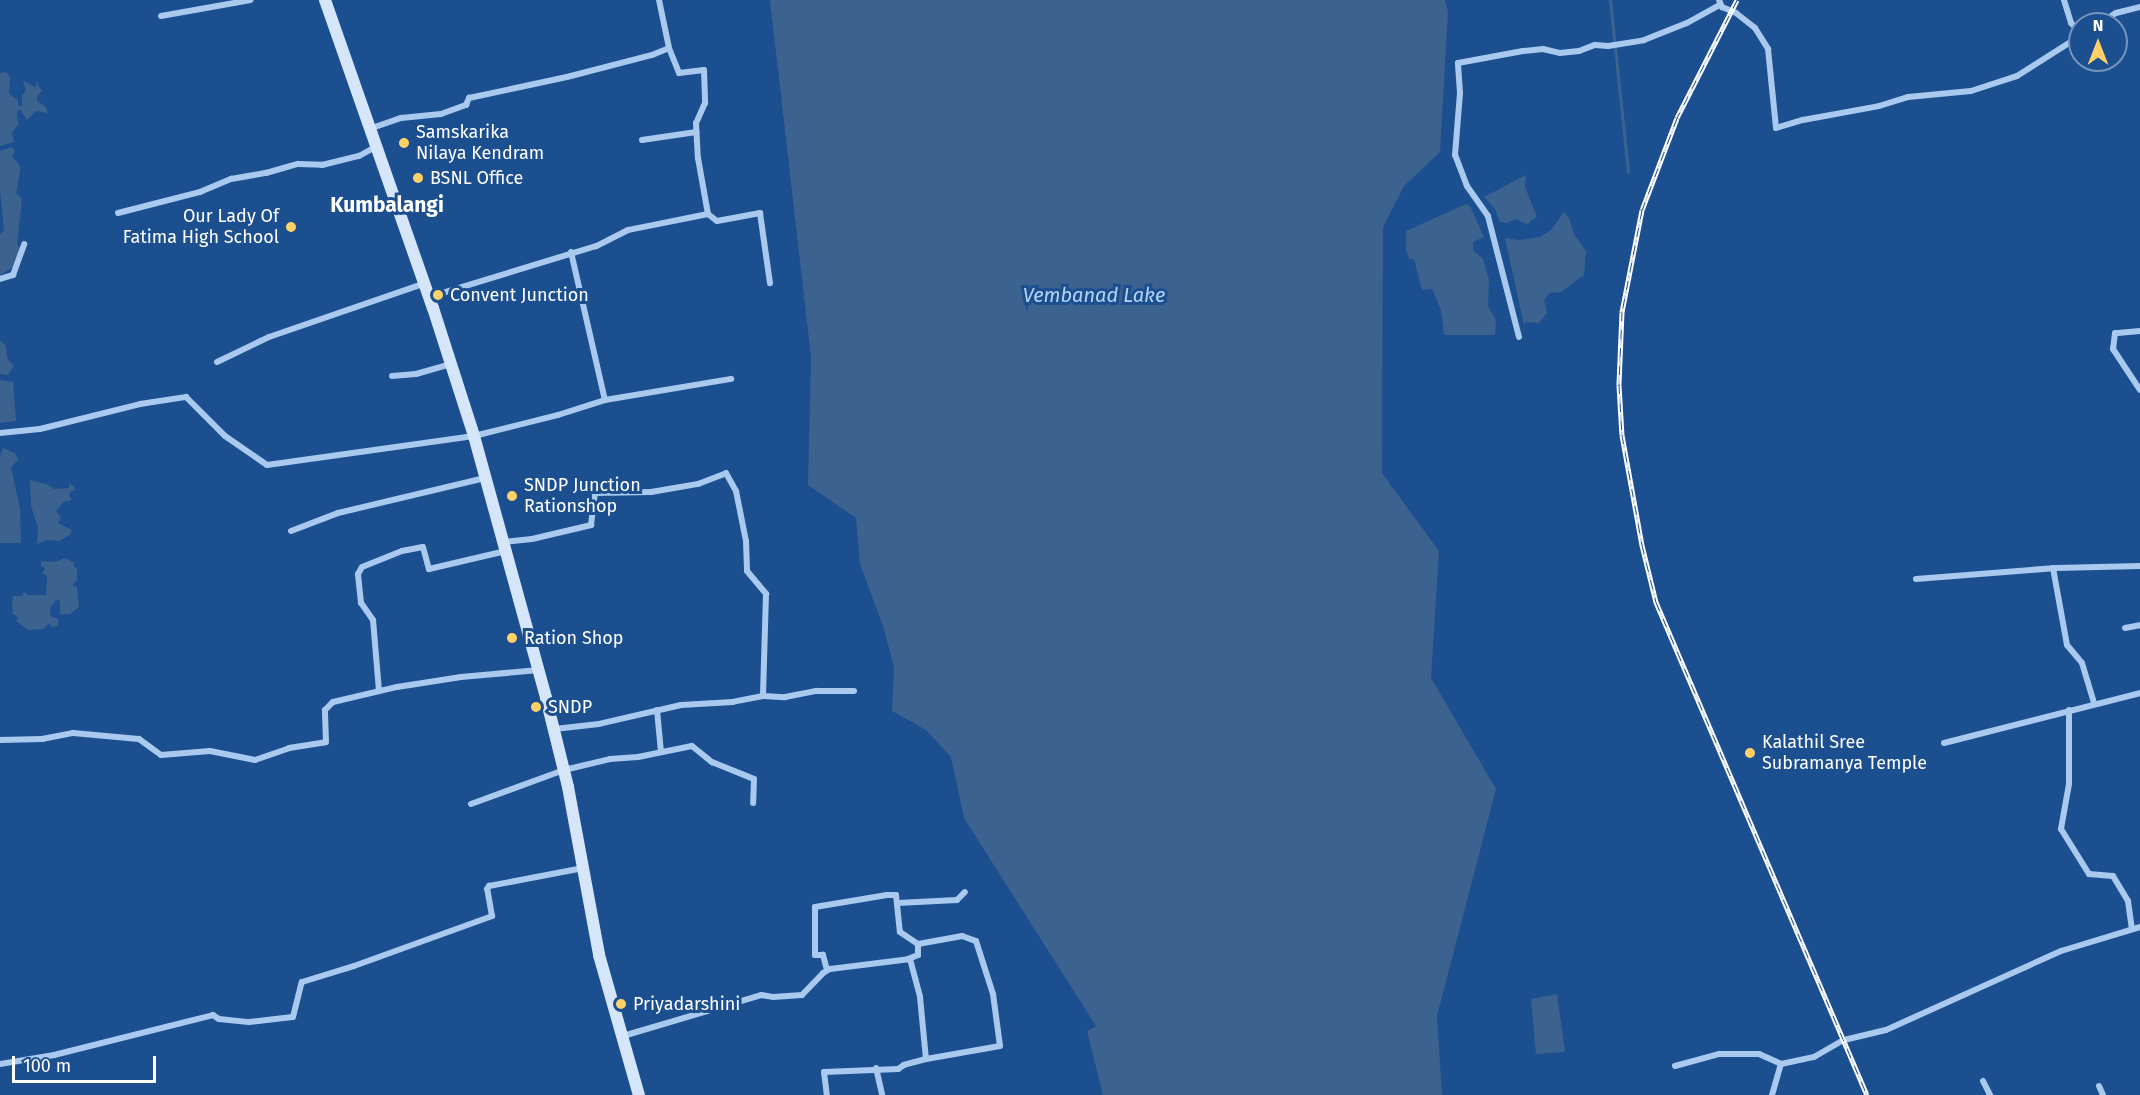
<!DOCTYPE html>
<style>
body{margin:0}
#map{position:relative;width:2140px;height:1095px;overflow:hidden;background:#1b4f8f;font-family:"Fira Sans",sans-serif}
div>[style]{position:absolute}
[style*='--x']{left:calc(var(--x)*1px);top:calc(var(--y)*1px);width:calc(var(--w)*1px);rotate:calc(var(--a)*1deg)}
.water>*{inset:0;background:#3c6290}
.stream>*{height:3px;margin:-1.5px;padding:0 1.5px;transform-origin:1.5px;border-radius:1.5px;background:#3c6290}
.street>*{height:6px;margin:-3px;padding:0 3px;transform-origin:3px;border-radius:3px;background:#a9c9ee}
.secondary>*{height:12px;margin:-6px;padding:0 6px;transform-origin:6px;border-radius:6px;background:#d6e6fa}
.rail>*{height:5px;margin-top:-2.5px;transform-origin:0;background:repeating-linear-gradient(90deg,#1b4f8f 0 9px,#fff 0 18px);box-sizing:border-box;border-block:2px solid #fff}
.dots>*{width:16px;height:16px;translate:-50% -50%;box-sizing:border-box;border:3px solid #1b4f8f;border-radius:50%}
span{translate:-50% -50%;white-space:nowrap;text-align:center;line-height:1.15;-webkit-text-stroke:6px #1b4f8f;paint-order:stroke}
.poi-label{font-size:18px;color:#fff}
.left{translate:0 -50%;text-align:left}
.right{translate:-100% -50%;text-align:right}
.water-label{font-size:20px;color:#b5d3f5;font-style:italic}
.quarter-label{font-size:21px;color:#fff;font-weight:700}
.north{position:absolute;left:2068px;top:12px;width:60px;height:60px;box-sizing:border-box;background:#1b4f8f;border:2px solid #7695bc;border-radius:50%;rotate:0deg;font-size:16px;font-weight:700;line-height:24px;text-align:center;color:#fff}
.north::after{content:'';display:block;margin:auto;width:21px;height:27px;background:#ffd166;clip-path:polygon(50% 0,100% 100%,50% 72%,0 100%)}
.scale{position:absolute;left:12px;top:1056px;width:144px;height:27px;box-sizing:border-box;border:3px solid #fff;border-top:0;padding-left:8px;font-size:18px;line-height:21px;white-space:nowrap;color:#fff;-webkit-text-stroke:4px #1b4f8f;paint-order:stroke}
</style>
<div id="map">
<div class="water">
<i style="clip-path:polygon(770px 0,1445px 0,1448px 12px,1440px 152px,1404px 186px,1383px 227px,1382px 473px,1439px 551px,1431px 678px,1496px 789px,1437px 1016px,1442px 1095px,1103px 1095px,1087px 1031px,1096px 1026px,964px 818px,951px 757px,926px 730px,892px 711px,894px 667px,883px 626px,860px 564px,856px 518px,808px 485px,811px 357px)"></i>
<i style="clip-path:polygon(6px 72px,10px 77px,9px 94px,18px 100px,18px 105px,22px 106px,22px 95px,26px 91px,23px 80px,36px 88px,35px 80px,42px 91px,37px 96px,37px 101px,45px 106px,48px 113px,36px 111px,27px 120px,20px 109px,17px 112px,18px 125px,12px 133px,14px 142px,0 146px,0 73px)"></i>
<i style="clip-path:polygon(12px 147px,15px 151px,12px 156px,20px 166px,20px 172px,16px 193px,22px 199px,17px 244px,21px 251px,12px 268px,0 275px,0 235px,4px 230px,0 191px,0 151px)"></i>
<i style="clip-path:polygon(1526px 175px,1525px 187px,1537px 217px,1530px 221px,1528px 225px,1516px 219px,1507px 223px,1500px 222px,1495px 209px,1484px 197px)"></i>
<i style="clip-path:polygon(1466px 204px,1470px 206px,1484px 237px,1473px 242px,1473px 250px,1483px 259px,1489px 280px,1488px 306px,1496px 320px,1495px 335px,1444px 335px,1441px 310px,1432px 289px,1422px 290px,1414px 259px,1409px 259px,1406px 249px,1406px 231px)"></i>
<i style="clip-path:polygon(1564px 212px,1569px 218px,1574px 234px,1586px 251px,1584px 275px,1561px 292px,1550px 293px,1544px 300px,1547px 313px,1539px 323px,1526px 322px,1524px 325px,1505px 238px,1518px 240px,1540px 237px,1551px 230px)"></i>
<i style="clip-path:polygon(0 340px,6px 346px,7px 358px,14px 366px,8px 375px,0 374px)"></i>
<i style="clip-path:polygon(0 380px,13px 382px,16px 421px,0 423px)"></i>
<i style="clip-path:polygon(3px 448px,15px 453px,18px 460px,11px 467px,20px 508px,21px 543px,0 543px,0 456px)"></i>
<i style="clip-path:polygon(30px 480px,46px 484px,55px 489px,69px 488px,69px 484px,74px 486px,75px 491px,71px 491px,69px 496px,72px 500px,63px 502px,56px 511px,61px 518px,58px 523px,72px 530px,70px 535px,59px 541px,47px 540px,37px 544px,38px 528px,31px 506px)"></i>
<i style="clip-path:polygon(65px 558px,75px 563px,73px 565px,77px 569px,77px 580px,72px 585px,77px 587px,79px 607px,70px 614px,60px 614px,60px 601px,56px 600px,50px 608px,51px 617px,58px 619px,58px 626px,53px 627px,49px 623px,44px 629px,28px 630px,16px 621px,18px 617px,13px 614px,12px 604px,13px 596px,22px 596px,24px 592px,28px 595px,46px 595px,47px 576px,42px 573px,45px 568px,41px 566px,41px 561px,55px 562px)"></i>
<i style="clip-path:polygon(1557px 994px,1565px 1052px,1536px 1054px,1531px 999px)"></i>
</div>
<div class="stream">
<i style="--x:1610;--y:0;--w:173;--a:84"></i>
</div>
<div class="street">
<i style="--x:659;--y:0;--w:49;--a:78.2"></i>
<i style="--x:1719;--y:0;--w:8;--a:67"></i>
<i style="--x:1722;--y:7;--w:15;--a:23"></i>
<i style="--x:1736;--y:13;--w:24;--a:38"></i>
<i style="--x:1755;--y:28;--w:25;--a:58"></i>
<i style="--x:1768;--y:49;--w:79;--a:84.2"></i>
<i style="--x:1776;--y:128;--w:28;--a:-17"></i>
<i style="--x:1803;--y:120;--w:77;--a:-10.4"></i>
<i style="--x:1879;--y:106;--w:30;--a:-17"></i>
<i style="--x:1908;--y:97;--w:63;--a:-5.4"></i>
<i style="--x:1971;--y:91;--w:48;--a:-18.1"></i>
<i style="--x:2017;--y:76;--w:75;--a:-32.4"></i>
<i style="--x:2064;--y:0;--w:24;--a:73"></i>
<i style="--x:2071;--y:23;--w:12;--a:42"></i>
<i style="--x:161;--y:16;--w:91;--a:-10.1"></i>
<i style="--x:2099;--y:24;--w:20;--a:-33"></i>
<i style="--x:2116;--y:13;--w:25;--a:-14"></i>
<i style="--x:369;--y:129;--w:34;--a:-19"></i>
<i style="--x:401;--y:118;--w:40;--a:-5.7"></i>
<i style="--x:441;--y:114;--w:27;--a:-20"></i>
<i style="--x:466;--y:105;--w:8;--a:-67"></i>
<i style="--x:469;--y:98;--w:100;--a:-12.1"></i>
<i style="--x:567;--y:77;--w:88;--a:-14.5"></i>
<i style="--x:652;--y:55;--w:18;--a:-22"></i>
<i style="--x:669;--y:48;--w:27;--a:68"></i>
<i style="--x:679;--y:73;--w:25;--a:-7"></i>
<i style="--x:704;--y:70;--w:33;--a:88"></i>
<i style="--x:705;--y:103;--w:22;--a:114"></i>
<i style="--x:696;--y:123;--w:35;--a:87"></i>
<i style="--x:698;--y:158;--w:57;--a:79.9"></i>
<i style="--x:708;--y:214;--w:82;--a:168.7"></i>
<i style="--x:628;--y:230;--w:36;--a:153"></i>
<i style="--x:596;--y:246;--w:175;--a:163"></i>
<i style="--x:642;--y:140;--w:55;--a:-8.4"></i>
<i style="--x:118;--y:213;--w:85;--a:-14.4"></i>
<i style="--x:200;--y:192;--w:34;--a:-23"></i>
<i style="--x:231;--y:179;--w:36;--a:-10"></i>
<i style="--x:266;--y:173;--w:33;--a:-16"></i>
<i style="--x:298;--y:164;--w:24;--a:2"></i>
<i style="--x:322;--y:165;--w:38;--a:-14"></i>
<i style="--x:359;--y:156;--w:18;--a:-29"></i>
<i style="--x:708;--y:214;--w:11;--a:38"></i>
<i style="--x:717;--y:221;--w:44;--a:-10.5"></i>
<i style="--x:760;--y:213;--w:71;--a:81.9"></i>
<i style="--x:571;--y:252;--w:152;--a:77.1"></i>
<i style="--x:0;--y:279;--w:14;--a:-17"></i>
<i style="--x:13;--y:275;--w:33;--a:-70"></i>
<i style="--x:2140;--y:331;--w:25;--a:175"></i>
<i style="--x:2115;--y:333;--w:16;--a:97"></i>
<i style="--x:2113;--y:349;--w:49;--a:56.6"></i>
<i style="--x:1519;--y:337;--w:125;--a:-104.4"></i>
<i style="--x:1488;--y:216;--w:37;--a:-125"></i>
<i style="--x:1467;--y:186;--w:33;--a:-111"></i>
<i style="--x:1455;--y:155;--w:62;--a:-85.4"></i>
<i style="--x:1460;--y:93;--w:30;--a:-94"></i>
<i style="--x:1458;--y:63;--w:66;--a:-10.5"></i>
<i style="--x:1523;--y:51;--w:20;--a:-6"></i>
<i style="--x:1543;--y:49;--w:17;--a:13"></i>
<i style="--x:1560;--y:53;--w:19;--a:-6"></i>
<i style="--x:1579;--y:51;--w:17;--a:-21"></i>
<i style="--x:1595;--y:45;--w:13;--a:4"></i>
<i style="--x:1608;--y:46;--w:36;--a:-9"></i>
<i style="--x:1644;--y:40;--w:46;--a:-21.6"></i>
<i style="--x:1687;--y:23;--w:37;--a:-29"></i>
<i style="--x:217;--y:362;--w:58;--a:-25.7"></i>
<i style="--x:269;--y:337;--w:163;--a:-19"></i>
<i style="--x:392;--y:376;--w:24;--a:-5"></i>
<i style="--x:416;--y:374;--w:36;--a:-16"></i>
<i style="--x:0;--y:433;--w:40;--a:-5.7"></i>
<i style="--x:40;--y:429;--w:103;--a:-14"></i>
<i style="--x:140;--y:404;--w:47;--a:-8.7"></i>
<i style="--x:186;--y:397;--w:55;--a:45"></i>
<i style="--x:225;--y:436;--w:51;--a:34.6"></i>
<i style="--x:267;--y:465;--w:209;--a:-8"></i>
<i style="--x:474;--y:436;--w:87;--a:-14"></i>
<i style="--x:558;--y:415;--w:49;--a:-17.7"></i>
<i style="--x:605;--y:400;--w:128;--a:-9.5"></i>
<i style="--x:291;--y:531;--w:50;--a:-21"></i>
<i style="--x:338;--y:513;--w:151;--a:-13.4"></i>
<i style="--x:504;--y:542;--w:28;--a:-6"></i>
<i style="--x:532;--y:539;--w:61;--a:-13.3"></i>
<i style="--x:591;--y:525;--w:32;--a:-83"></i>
<i style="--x:595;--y:493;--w:56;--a:-1"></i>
<i style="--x:651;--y:492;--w:48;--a:-9.7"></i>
<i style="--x:698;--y:484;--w:30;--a:-21"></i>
<i style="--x:726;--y:473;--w:21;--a:61"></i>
<i style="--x:736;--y:491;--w:51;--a:78.7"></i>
<i style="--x:746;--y:541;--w:30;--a:88"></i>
<i style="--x:747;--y:571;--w:30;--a:50"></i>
<i style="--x:766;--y:594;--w:102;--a:91.7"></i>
<i style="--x:763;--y:696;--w:31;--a:169"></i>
<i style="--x:733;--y:702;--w:52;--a:176.7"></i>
<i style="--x:681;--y:705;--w:84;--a:167"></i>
<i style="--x:599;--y:724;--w:45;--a:173.7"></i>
<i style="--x:2053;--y:568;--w:78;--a:79.7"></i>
<i style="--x:2067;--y:645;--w:23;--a:50"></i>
<i style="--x:2082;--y:663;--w:42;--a:73.3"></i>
<i style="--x:1916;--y:579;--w:140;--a:-4.5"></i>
<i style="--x:2056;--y:568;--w:84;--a:-1.4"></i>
<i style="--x:2125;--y:628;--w:15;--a:-11"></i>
<i style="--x:379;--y:691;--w:71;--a:-94.8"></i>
<i style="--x:373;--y:620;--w:21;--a:-125"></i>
<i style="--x:361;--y:603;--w:29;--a:-96"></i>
<i style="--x:358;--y:574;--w:8;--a:-60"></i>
<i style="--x:362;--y:567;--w:43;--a:-21.8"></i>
<i style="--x:402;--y:551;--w:21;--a:-11"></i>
<i style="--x:423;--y:547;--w:23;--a:75"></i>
<i style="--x:429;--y:569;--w:79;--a:-13.2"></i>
<i style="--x:763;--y:696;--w:22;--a:3"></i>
<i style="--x:785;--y:697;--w:32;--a:-11"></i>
<i style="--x:816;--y:691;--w:38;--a:0"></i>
<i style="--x:657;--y:710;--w:42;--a:84.6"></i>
<i style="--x:2069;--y:710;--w:74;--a:90"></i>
<i style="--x:2069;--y:784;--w:46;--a:100.1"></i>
<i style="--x:2061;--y:829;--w:53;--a:58.1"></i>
<i style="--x:2089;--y:874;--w:24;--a:5"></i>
<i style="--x:2113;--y:876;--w:29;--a:59"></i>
<i style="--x:2128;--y:901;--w:27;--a:82"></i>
<i style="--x:0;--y:740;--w:42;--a:-1.4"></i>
<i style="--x:42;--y:739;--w:32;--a:-11"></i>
<i style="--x:73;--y:733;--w:66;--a:5.2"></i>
<i style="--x:139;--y:739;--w:27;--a:36"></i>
<i style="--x:161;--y:755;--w:49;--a:-4.7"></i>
<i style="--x:210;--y:751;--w:46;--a:11.3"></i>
<i style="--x:255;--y:760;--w:36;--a:-19"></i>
<i style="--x:289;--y:748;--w:37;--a:-9"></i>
<i style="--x:326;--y:742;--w:32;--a:-92"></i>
<i style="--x:325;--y:710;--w:11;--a:-45"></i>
<i style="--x:333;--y:702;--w:66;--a:-13.2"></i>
<i style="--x:397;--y:687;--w:65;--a:-8.9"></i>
<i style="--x:461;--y:677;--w:78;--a:-5.1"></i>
<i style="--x:1944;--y:743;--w:202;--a:-14.3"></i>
<i style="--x:471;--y:804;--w:99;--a:-20.1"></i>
<i style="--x:564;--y:770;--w:47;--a:-13.4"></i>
<i style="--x:610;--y:759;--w:28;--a:-4"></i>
<i style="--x:638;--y:757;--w:55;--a:-11.5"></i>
<i style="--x:692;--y:746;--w:26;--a:39"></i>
<i style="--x:712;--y:762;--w:45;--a:22"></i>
<i style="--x:754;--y:779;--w:24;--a:92"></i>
<i style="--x:898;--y:903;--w:59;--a:-2.9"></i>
<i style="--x:957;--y:900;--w:11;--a:-45"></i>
<i style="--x:918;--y:944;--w:45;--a:-10.3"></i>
<i style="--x:962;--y:936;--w:15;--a:20"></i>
<i style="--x:976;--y:941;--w:56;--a:72.2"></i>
<i style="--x:993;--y:994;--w:52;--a:82.3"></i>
<i style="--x:1000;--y:1046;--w:75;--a:170"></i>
<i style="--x:827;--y:970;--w:16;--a:-105"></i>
<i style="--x:823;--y:955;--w:8;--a:180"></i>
<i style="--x:815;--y:955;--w:48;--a:-90"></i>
<i style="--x:815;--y:907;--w:73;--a:-9.5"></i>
<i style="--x:887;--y:895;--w:9;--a:0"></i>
<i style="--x:896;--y:895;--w:37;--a:84"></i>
<i style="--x:900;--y:932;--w:22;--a:34"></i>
<i style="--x:918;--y:944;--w:11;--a:90"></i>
<i style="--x:918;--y:955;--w:11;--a:158"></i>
<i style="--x:623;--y:1036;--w:144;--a:-16.5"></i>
<i style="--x:761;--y:995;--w:12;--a:9"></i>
<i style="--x:773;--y:997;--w:29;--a:-4"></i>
<i style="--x:802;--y:995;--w:30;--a:-46"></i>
<i style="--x:823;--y:973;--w:8;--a:-30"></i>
<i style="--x:830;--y:969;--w:81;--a:-7.1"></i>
<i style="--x:910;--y:959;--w:39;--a:75"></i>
<i style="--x:920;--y:997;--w:62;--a:84.5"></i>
<i style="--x:926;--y:1059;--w:23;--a:165"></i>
<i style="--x:904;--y:1065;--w:7;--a:146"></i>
<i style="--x:898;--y:1069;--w:74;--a:177.7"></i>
<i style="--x:824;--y:1072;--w:23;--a:83"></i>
<i style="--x:0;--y:1064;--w:55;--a:-9.5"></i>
<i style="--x:54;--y:1055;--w:164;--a:-14.1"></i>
<i style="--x:213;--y:1015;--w:7;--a:34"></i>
<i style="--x:219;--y:1019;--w:30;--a:6"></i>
<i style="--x:249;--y:1022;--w:44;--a:-6.5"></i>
<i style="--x:293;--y:1017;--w:36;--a:-76"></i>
<i style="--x:302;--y:982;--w:54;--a:-17.1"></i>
<i style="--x:354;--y:966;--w:147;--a:-19.9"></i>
<i style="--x:492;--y:916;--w:27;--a:-100"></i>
<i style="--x:487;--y:889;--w:4;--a:-56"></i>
<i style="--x:489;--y:886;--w:96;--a:-10.8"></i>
<i style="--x:1675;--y:1066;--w:46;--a:-15.3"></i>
<i style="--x:1719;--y:1054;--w:40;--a:0"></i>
<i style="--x:1759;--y:1054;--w:24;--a:24"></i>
<i style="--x:1781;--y:1064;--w:34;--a:-12"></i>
<i style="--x:1814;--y:1057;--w:34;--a:-30"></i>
<i style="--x:1844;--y:1040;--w:43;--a:-13.4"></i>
<i style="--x:1886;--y:1030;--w:192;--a:-24.3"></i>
<i style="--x:2061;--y:951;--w:83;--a:-16.9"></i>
<i style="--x:876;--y:1068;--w:28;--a:77"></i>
<i style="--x:1983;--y:1081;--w:16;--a:63"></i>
<i style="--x:2099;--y:1086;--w:10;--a:66"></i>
<i style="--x:1772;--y:1095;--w:32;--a:-74"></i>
</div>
<div class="secondary">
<i style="--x:325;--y:0;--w:326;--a:70.7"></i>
<i style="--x:433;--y:308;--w:134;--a:72.2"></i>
<i style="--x:474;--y:436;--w:272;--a:74.6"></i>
<i style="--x:546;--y:698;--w:92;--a:76.1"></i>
<i style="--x:568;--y:787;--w:171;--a:79.5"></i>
<i style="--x:599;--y:955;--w:146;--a:74.1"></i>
</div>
<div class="rail">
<i style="--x:1737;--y:0;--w:132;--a:117"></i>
<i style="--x:1677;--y:118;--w:98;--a:110.8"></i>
<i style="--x:1642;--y:210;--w:104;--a:101.1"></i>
<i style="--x:1622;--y:312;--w:73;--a:92.4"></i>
<i style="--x:1619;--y:385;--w:50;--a:86.6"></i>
<i style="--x:1622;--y:435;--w:112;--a:79.7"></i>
<i style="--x:1642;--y:545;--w:59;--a:76.2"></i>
<i style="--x:1656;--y:602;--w:536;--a:66.83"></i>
</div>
<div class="dots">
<i style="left:404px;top:143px;background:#ffd166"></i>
<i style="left:418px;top:178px;background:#ffd166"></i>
<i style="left:291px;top:227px;background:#ffd166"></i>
<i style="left:438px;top:295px;background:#ffd166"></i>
<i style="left:512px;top:496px;background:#ffd166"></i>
<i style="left:512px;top:638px;background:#ffd166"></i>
<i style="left:536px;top:707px;background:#ffd166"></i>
<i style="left:1750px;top:753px;background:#ffd166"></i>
<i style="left:621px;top:1004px;background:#ffd166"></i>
</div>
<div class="poi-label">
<span class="left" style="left:416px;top:143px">Samskarika<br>Nilaya Kendram</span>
<span class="left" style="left:430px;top:178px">BSNL Office</span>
<span class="right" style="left:279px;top:227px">Our Lady Of<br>Fatima High School</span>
<span class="left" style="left:450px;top:295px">Convent Junction</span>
<span class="left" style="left:524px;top:496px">SNDP Junction<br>Rationshop</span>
<span class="left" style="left:524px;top:638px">Ration Shop</span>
<span class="left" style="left:548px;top:707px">SNDP</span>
<span class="left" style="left:1762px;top:753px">Kalathil Sree<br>Subramanya Temple</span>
<span class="left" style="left:633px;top:1004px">Priyadarshini</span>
</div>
<div class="water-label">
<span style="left:1094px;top:295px">Vembanad Lake</span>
</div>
<div class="quarter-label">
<span style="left:387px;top:205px">Kumbalangi</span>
</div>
<div class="north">N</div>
<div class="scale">100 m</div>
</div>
